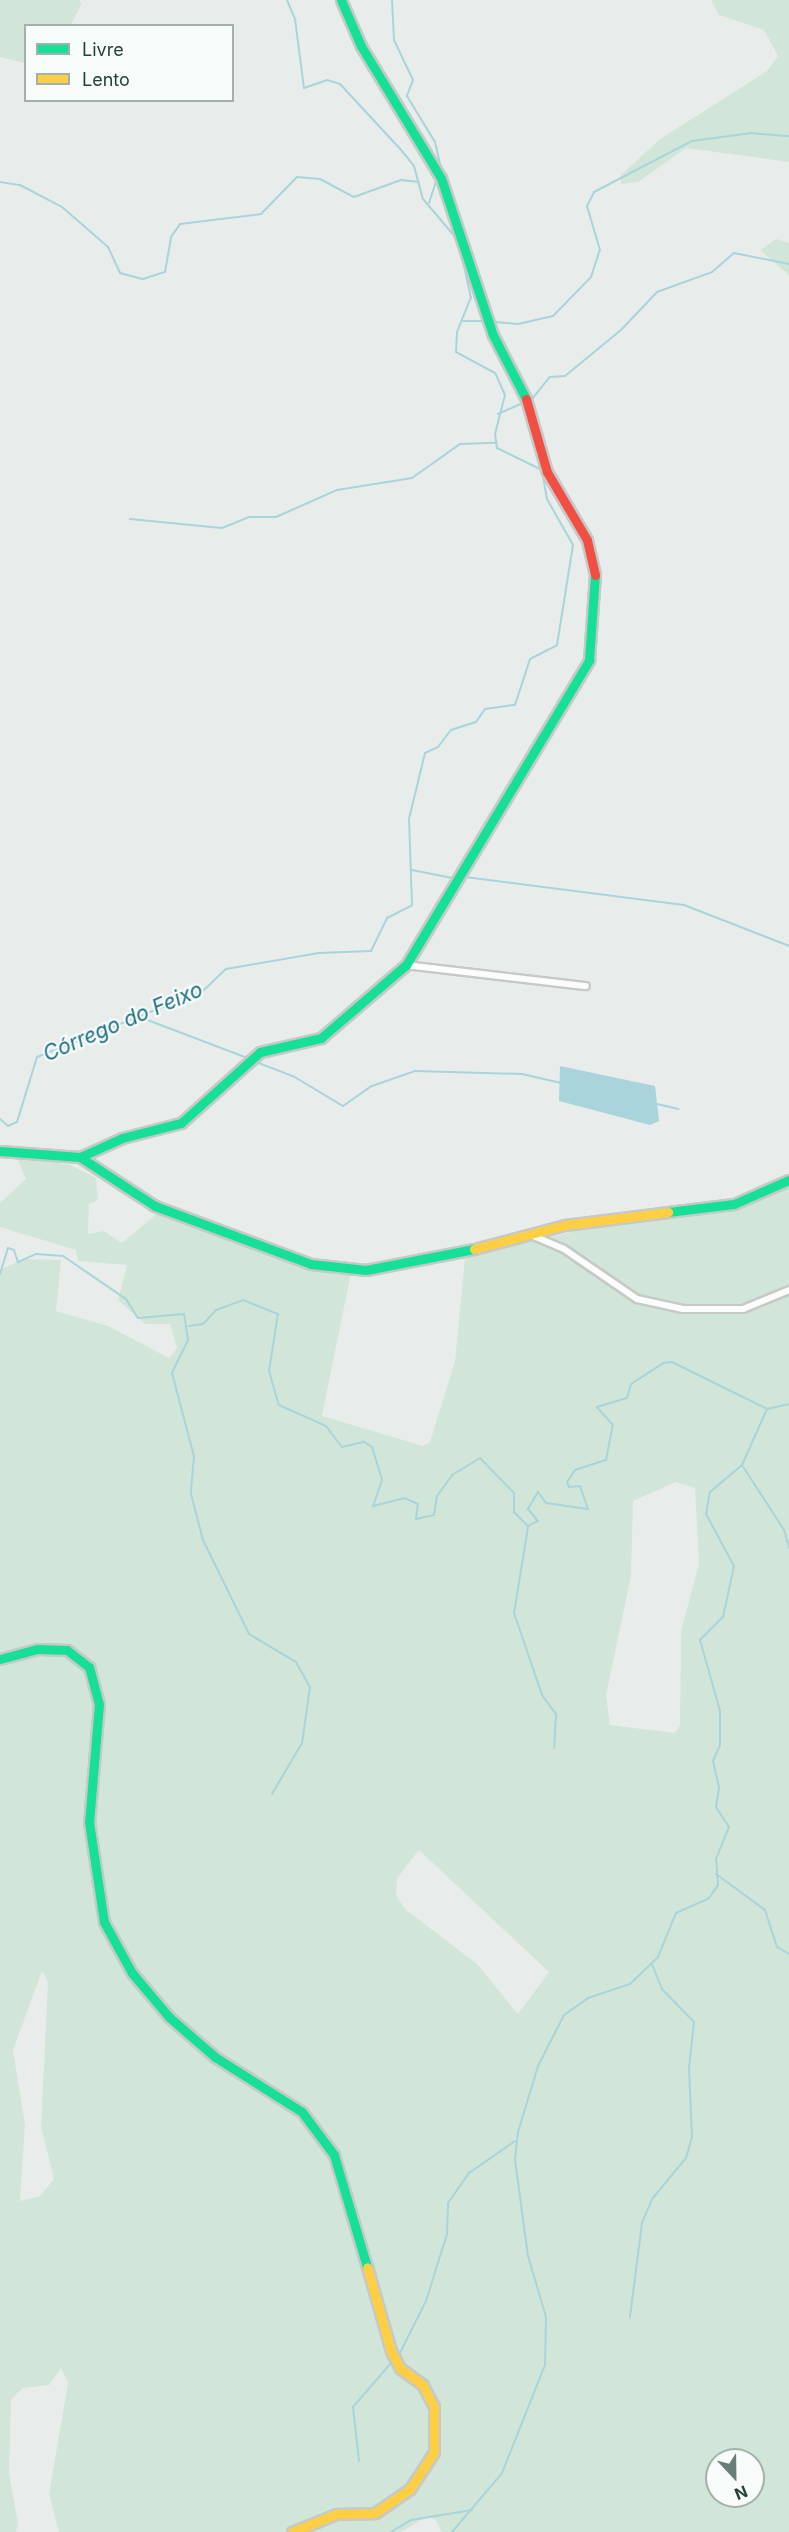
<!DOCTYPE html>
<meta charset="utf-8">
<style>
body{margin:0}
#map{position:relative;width:789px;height:2532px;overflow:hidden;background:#e8edeb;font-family:Inter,sans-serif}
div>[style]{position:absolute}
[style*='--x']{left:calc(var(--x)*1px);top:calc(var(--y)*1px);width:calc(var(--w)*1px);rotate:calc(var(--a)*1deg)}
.green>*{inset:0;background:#d1e6d8}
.water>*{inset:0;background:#a9d4db}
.stream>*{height:2px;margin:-1px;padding:0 1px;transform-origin:1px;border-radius:1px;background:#a9d4db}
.roads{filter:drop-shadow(2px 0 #c5cac8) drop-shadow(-2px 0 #c5cac8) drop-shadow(0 2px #c5cac8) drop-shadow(0 -2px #c5cac8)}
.street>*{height:6px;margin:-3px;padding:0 3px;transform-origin:3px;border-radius:3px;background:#fcfcfc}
.fast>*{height:9px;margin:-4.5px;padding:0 4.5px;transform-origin:4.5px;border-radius:4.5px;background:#16e098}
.slow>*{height:9px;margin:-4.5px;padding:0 4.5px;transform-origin:4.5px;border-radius:4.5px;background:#ffcf43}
.jam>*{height:9px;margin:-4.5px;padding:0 4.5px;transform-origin:4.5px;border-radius:4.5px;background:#f24e42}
span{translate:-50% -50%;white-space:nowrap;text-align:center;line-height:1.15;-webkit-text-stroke:4.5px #f7fbf9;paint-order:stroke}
.water-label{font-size:21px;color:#1c6f80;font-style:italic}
.legend{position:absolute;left:24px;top:24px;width:210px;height:78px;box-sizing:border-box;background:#f7fbf9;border:2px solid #a3b1ad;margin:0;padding:8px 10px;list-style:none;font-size:18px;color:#24423a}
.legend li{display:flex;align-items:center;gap:12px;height:30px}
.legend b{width:30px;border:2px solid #a3b1ad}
.north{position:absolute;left:705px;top:2448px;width:60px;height:60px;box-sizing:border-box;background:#f7fbf9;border:2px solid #a3b1ad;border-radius:50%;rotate:158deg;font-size:16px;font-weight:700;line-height:24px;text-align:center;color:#24423a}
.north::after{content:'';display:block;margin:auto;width:21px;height:27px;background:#697e78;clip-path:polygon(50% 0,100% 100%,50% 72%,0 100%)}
</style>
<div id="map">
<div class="green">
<i style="clip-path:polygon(0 0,80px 0,81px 5px,71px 25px,26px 26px,25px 63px,0 57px)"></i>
<i style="clip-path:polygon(711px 0,789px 0,789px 162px,686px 148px,638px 182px,621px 184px,621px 175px,660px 139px,767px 71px,778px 56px,764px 30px,719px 15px)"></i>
<i style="clip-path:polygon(776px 239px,789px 243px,789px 275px,760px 250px)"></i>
<i style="clip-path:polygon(evenodd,17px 1158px,68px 1164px,96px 1178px,98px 1200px,89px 1204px,88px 1234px,104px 1231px,122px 1243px,159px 1212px,298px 1262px,351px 1273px,322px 1416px,423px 1446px,430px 1442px,455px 1361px,465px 1257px,597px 1226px,732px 1206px,789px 1184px,789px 2532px,442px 2532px,435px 2519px,426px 2517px,401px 2532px,59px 2532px,49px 2494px,68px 2383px,61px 2368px,49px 2385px,23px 2388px,11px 2399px,9px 2473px,18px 2524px,16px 2532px,0 2532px,0 1270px,24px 1259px,61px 1260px,56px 1311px,108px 1326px,169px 1358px,177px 1348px,170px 1324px,145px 1324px,118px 1300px,127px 1265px,78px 1261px,76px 1250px,0 1227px,0 1203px,26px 1179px,17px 1158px,676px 1482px,695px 1488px,699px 1564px,681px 1631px,680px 1725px,675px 1733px,610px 1725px,606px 1695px,631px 1576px,633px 1501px,676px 1482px,17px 1158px,419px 1850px,549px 1972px,518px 2014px,477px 1964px,405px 1909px,396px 1895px,397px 1878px,419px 1850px,17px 1158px,42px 1971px,48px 1982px,41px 2127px,54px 2179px,40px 2196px,20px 2201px,25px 2125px,13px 2050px,42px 1971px,17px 1158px,717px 2460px,753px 2460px,753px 2496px,717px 2496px,717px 2460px)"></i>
</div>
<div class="water">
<i style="clip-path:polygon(560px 1066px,655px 1086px,659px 1121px,650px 1125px,559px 1101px)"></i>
</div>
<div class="stream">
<i style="--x:287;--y:0;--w:21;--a:67"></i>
<i style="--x:295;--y:19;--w:70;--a:82.6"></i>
<i style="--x:304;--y:88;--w:24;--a:-19"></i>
<i style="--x:327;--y:80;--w:14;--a:17"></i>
<i style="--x:340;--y:84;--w:91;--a:47.2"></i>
<i style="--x:402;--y:151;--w:19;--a:51"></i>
<i style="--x:414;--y:166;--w:34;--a:75"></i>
<i style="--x:423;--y:199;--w:51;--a:49.8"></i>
<i style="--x:392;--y:0;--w:40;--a:87.1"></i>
<i style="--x:394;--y:40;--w:44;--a:64.6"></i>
<i style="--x:413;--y:80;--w:17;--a:111"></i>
<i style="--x:407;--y:96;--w:54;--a:58.7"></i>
<i style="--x:435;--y:142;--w:32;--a:77"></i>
<i style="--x:0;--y:182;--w:20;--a:9"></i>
<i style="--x:20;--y:185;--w:47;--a:27.6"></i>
<i style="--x:62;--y:207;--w:61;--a:41"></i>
<i style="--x:108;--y:247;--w:29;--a:65"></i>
<i style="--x:120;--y:273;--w:24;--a:15"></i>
<i style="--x:143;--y:279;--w:23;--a:-18"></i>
<i style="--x:165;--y:272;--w:36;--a:-80"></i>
<i style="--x:171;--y:237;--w:16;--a:-55"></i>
<i style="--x:180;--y:224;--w:82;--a:-7"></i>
<i style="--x:261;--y:214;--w:52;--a:-45.8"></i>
<i style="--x:297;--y:177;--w:23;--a:5"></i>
<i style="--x:320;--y:179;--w:38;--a:28"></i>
<i style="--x:354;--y:197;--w:50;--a:-19.9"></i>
<i style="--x:401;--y:180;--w:18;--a:6"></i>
<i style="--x:429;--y:203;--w:23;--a:-72"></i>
<i style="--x:463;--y:321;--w:21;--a:0"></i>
<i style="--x:495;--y:322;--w:23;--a:5"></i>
<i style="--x:518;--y:324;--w:36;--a:-13"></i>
<i style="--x:553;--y:316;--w:54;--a:-45.7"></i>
<i style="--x:591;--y:277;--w:28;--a:-72"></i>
<i style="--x:600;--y:250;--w:46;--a:-106.5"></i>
<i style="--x:587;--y:206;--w:16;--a:-63"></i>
<i style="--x:594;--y:192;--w:110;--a:-27.5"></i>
<i style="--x:692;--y:141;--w:60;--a:-7.7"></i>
<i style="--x:751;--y:133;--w:38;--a:5"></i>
<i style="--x:532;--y:399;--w:28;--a:-51"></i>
<i style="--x:550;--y:377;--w:15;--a:-4"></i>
<i style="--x:565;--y:376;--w:72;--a:-39.4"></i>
<i style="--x:621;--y:330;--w:52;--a:-46.5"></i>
<i style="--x:657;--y:292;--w:59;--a:-20"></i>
<i style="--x:712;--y:272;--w:29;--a:-41"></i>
<i style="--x:734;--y:253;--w:56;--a:11.3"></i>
<i style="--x:498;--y:414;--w:27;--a:-24"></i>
<i style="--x:130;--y:519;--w:92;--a:5.6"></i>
<i style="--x:222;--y:528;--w:29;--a:-22"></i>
<i style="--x:249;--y:517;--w:27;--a:0"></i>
<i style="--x:276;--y:517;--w:67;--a:-23.9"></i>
<i style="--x:337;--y:490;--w:76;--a:-9.1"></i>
<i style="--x:412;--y:478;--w:59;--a:-35.3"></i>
<i style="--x:460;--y:444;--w:35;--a:-2"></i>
<i style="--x:412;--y:870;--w:41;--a:11.3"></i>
<i style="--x:465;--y:877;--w:221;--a:7.3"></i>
<i style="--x:684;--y:905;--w:113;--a:21.3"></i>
<i style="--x:137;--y:1016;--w:116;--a:20.8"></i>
<i style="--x:256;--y:1062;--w:40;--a:21"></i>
<i style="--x:293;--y:1076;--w:58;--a:31"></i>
<i style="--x:343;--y:1106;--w:35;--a:-35"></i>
<i style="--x:372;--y:1086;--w:46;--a:-19.2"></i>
<i style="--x:415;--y:1071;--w:107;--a:1.6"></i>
<i style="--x:522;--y:1074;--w:40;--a:13"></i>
<i style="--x:657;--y:1104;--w:22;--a:13"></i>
<i style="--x:0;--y:1119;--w:11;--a:41"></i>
<i style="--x:8;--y:1126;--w:10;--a:-24"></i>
<i style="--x:17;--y:1122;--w:68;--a:-72.9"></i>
<i style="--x:37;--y:1057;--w:179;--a:-21.7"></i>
<i style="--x:203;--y:991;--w:32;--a:-44"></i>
<i style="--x:226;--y:969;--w:94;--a:-9.8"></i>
<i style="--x:319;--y:953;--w:52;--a:-2.2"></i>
<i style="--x:371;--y:951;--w:37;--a:-64"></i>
<i style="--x:387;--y:918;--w:28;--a:-27"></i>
<i style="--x:412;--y:905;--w:86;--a:-92"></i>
<i style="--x:409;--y:819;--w:68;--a:-76.4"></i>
<i style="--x:425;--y:753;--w:14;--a:-25"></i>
<i style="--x:438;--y:747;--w:21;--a:-53"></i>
<i style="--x:451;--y:730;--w:26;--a:-18"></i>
<i style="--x:476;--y:722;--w:16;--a:-55"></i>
<i style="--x:485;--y:709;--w:30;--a:-8"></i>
<i style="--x:515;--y:705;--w:48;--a:-71.9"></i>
<i style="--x:530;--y:659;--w:30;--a:-27"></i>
<i style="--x:557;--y:645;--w:101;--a:-80.9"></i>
<i style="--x:573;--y:545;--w:53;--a:-119.5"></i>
<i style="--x:547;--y:499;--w:29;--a:-100"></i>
<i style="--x:542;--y:470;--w:50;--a:-153.9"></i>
<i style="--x:497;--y:448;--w:14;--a:-98"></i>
<i style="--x:495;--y:434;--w:40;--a:-75.6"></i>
<i style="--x:505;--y:395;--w:24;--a:-114"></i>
<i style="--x:495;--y:373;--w:44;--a:-151.7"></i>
<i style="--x:456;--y:352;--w:20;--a:-87"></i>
<i style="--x:457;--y:332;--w:37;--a:-68"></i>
<i style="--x:471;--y:298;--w:47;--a:-102.3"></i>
<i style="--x:0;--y:1274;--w:27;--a:-73"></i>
<i style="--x:8;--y:1248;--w:6;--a:18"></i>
<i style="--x:14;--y:1250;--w:13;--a:72"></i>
<i style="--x:18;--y:1262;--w:20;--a:-24"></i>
<i style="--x:36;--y:1254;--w:27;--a:4"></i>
<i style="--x:63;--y:1256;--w:76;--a:34.3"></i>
<i style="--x:126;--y:1299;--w:22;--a:58"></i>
<i style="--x:138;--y:1318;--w:46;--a:-5"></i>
<i style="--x:184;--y:1314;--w:26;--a:81"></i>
<i style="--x:188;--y:1340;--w:37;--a:116"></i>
<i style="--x:172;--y:1373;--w:86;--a:75.2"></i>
<i style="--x:194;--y:1456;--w:38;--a:95"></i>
<i style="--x:191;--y:1494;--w:48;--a:75.4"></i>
<i style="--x:203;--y:1540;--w:105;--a:63.9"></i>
<i style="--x:249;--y:1634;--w:55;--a:30.8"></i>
<i style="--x:296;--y:1662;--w:29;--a:61"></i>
<i style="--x:310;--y:1687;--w:57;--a:98.1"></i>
<i style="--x:302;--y:1743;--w:59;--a:120.5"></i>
<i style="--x:189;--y:1326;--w:14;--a:-8"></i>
<i style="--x:203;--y:1324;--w:19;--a:-47"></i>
<i style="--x:216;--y:1310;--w:29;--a:-20"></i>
<i style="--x:243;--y:1300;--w:38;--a:22"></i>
<i style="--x:278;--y:1314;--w:58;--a:99"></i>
<i style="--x:269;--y:1371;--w:35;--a:74"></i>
<i style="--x:279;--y:1405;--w:51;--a:24.1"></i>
<i style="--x:326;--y:1426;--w:26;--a:53"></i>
<i style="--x:342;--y:1447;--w:23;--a:-13"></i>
<i style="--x:364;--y:1442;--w:9;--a:32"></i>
<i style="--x:372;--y:1447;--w:34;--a:73"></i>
<i style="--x:382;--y:1480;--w:28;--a:109"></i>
<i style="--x:373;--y:1506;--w:32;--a:-14"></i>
<i style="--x:404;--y:1498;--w:15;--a:23"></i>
<i style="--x:418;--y:1504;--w:15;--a:98"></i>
<i style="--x:416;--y:1519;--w:18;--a:-13"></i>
<i style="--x:434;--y:1515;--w:19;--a:-81"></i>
<i style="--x:437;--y:1496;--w:26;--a:-54"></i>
<i style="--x:452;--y:1475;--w:33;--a:-31"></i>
<i style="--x:480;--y:1458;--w:49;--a:45.8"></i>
<i style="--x:514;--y:1493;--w:19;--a:90"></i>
<i style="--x:514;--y:1512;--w:20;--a:45"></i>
<i style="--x:742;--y:1465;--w:77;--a:57.1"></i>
<i style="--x:784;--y:1530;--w:19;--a:74"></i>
<i style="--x:528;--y:1526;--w:11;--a:-27"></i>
<i style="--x:538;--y:1521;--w:16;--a:-130"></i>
<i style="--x:528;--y:1509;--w:20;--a:-60"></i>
<i style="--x:538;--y:1492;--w:14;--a:54"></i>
<i style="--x:546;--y:1503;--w:42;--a:8.1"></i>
<i style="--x:588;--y:1509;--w:24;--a:-109"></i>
<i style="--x:580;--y:1486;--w:11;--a:175"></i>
<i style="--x:569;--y:1487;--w:5;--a:-112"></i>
<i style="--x:567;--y:1482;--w:14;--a:-56"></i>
<i style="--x:575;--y:1470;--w:33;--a:-18"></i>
<i style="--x:606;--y:1460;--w:36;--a:-79"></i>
<i style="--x:613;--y:1425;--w:24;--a:-132"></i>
<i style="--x:597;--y:1407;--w:31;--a:-17"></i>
<i style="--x:627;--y:1398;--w:15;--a:-74"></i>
<i style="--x:631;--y:1384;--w:38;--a:-33"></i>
<i style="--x:663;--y:1363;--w:9;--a:-6"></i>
<i style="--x:672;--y:1362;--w:106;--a:26.3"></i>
<i style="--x:767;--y:1409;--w:23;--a:-13"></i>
<i style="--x:528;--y:1527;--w:87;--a:99.2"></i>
<i style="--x:514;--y:1613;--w:87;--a:71.1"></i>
<i style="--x:542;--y:1695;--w:24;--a:54"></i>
<i style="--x:556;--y:1714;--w:34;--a:93"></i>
<i style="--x:716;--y:1874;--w:61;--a:36.3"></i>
<i style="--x:765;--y:1910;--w:39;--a:72"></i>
<i style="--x:777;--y:1947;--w:14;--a:30"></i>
<i style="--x:630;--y:2317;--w:95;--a:-82.7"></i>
<i style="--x:642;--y:2223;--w:26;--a:-67"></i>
<i style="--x:652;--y:2199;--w:53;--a:-50.3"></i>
<i style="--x:686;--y:2158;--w:22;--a:-74"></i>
<i style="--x:692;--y:2137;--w:69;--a:-92.5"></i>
<i style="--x:689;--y:2068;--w:46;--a:-83.8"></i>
<i style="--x:694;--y:2022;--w:46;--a:-134.1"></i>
<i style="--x:662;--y:1989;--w:27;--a:-112"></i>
<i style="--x:398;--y:2357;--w:63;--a:-63.4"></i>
<i style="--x:426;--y:2301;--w:70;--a:-72.6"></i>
<i style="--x:447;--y:2234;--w:31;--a:-88"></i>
<i style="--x:448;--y:2203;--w:37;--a:-55"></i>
<i style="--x:469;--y:2173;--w:56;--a:-34.8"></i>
<i style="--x:359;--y:2461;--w:54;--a:-96.3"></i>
<i style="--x:353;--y:2407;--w:58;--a:-49.2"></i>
<i style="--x:391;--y:2532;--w:23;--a:-31"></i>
<i style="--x:411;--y:2520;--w:62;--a:-9.3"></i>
<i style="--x:452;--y:2532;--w:77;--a:-49.7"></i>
<i style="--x:502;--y:2473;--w:116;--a:-68.3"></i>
<i style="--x:545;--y:2365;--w:48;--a:-88.8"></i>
<i style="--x:546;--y:2317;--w:64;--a:-106.4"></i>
<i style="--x:528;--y:2256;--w:97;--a:-97.7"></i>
<i style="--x:515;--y:2160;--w:28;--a:-84"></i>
<i style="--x:518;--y:2132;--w:69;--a:-73.1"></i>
<i style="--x:538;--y:2066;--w:57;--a:-63"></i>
<i style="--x:564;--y:2015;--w:29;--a:-35"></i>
<i style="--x:588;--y:1998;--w:44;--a:-18.4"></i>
<i style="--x:630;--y:1984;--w:39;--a:-44"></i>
<i style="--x:658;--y:1957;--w:48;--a:-67.8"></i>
<i style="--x:676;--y:1913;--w:36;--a:-24"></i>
<i style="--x:709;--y:1898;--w:16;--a:-55"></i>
<i style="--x:718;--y:1885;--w:26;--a:-94"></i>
<i style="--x:716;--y:1859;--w:35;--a:-68"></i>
<i style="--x:729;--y:1827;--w:24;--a:-123"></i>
<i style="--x:716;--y:1807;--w:20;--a:-81"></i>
<i style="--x:719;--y:1787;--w:27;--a:-103"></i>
<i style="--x:713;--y:1761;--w:17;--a:-66"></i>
<i style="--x:720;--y:1745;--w:34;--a:-90"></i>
<i style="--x:720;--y:1711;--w:74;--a:-105.7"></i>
<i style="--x:700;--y:1640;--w:33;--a:-45"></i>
<i style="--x:723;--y:1617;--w:52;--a:-77.8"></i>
<i style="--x:734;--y:1566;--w:59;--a:-118.3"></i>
<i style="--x:706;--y:1514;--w:22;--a:-80"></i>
<i style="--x:710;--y:1492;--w:42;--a:-40.2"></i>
<i style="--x:742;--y:1465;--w:61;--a:-65.9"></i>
</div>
<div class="roads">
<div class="street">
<i style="--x:406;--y:965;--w:181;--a:6.7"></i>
<i style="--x:531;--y:1235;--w:36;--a:23"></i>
<i style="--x:564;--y:1249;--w:88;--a:34.4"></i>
<i style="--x:637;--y:1299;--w:47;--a:12.3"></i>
<i style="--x:683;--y:1309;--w:60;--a:0"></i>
<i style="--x:743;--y:1309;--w:50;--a:-22.4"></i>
</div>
<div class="fast">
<i style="--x:341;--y:0;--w:50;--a:66.5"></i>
<i style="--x:361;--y:46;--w:154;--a:58.8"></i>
<i style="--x:441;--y:178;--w:165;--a:71.7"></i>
<i style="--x:493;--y:335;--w:72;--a:62.7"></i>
<i style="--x:0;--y:1151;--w:80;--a:4.3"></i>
<i style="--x:80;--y:1157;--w:90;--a:33.2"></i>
<i style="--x:155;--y:1206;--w:166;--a:20.4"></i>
<i style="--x:311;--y:1264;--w:55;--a:6.2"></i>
<i style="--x:366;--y:1270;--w:110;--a:-11"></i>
<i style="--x:80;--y:1157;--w:46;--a:-24.3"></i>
<i style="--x:122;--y:1138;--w:61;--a:-14.3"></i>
<i style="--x:181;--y:1123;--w:106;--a:-41.9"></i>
<i style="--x:260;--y:1052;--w:63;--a:-12.9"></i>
<i style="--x:321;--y:1038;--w:112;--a:-40.7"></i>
<i style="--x:406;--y:965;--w:356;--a:-59"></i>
<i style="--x:589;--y:660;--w:85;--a:-86"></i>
<i style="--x:668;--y:1212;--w:66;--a:-6.9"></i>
<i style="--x:734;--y:1204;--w:60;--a:-23.6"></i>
<i style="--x:0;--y:1659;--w:39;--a:-15"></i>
<i style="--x:38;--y:1649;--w:29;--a:2"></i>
<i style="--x:67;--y:1650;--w:28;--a:38"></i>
<i style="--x:89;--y:1667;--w:38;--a:75"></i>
<i style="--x:99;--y:1704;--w:118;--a:94.8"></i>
<i style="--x:89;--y:1822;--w:101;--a:81.5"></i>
<i style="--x:104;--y:1922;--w:58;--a:61.2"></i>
<i style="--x:132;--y:1973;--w:57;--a:49.9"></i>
<i style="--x:169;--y:2017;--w:61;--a:41"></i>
<i style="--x:215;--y:2057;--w:103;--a:32.3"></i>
<i style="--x:302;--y:2112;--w:54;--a:53.3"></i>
<i style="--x:334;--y:2155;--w:117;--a:73.6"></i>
</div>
<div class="slow">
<i style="--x:474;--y:1249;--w:94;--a:-14.8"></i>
<i style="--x:565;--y:1225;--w:104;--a:-7.2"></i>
<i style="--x:292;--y:2532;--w:48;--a:-22.2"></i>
<i style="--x:336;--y:2514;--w:39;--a:-1"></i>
<i style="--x:375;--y:2513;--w:42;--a:-34.4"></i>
<i style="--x:410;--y:2489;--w:44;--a:-57"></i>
<i style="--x:434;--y:2452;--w:45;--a:-90"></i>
<i style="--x:434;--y:2407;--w:25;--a:-117"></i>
<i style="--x:423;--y:2385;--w:29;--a:-144"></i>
<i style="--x:400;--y:2368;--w:19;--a:-118"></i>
<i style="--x:391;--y:2351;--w:87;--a:-105.9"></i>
</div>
<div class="jam">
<i style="--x:526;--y:399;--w:76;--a:74"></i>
<i style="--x:547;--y:472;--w:79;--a:59.5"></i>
<i style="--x:587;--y:540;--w:36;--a:77"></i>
</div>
</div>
<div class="water-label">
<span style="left:123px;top:1022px;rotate:-23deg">Córrego do Feixo</span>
</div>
<ul class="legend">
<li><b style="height:8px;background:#16e098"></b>Livre</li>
<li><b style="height:8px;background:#ffcf43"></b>Lento</li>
</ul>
<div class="north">N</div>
</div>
